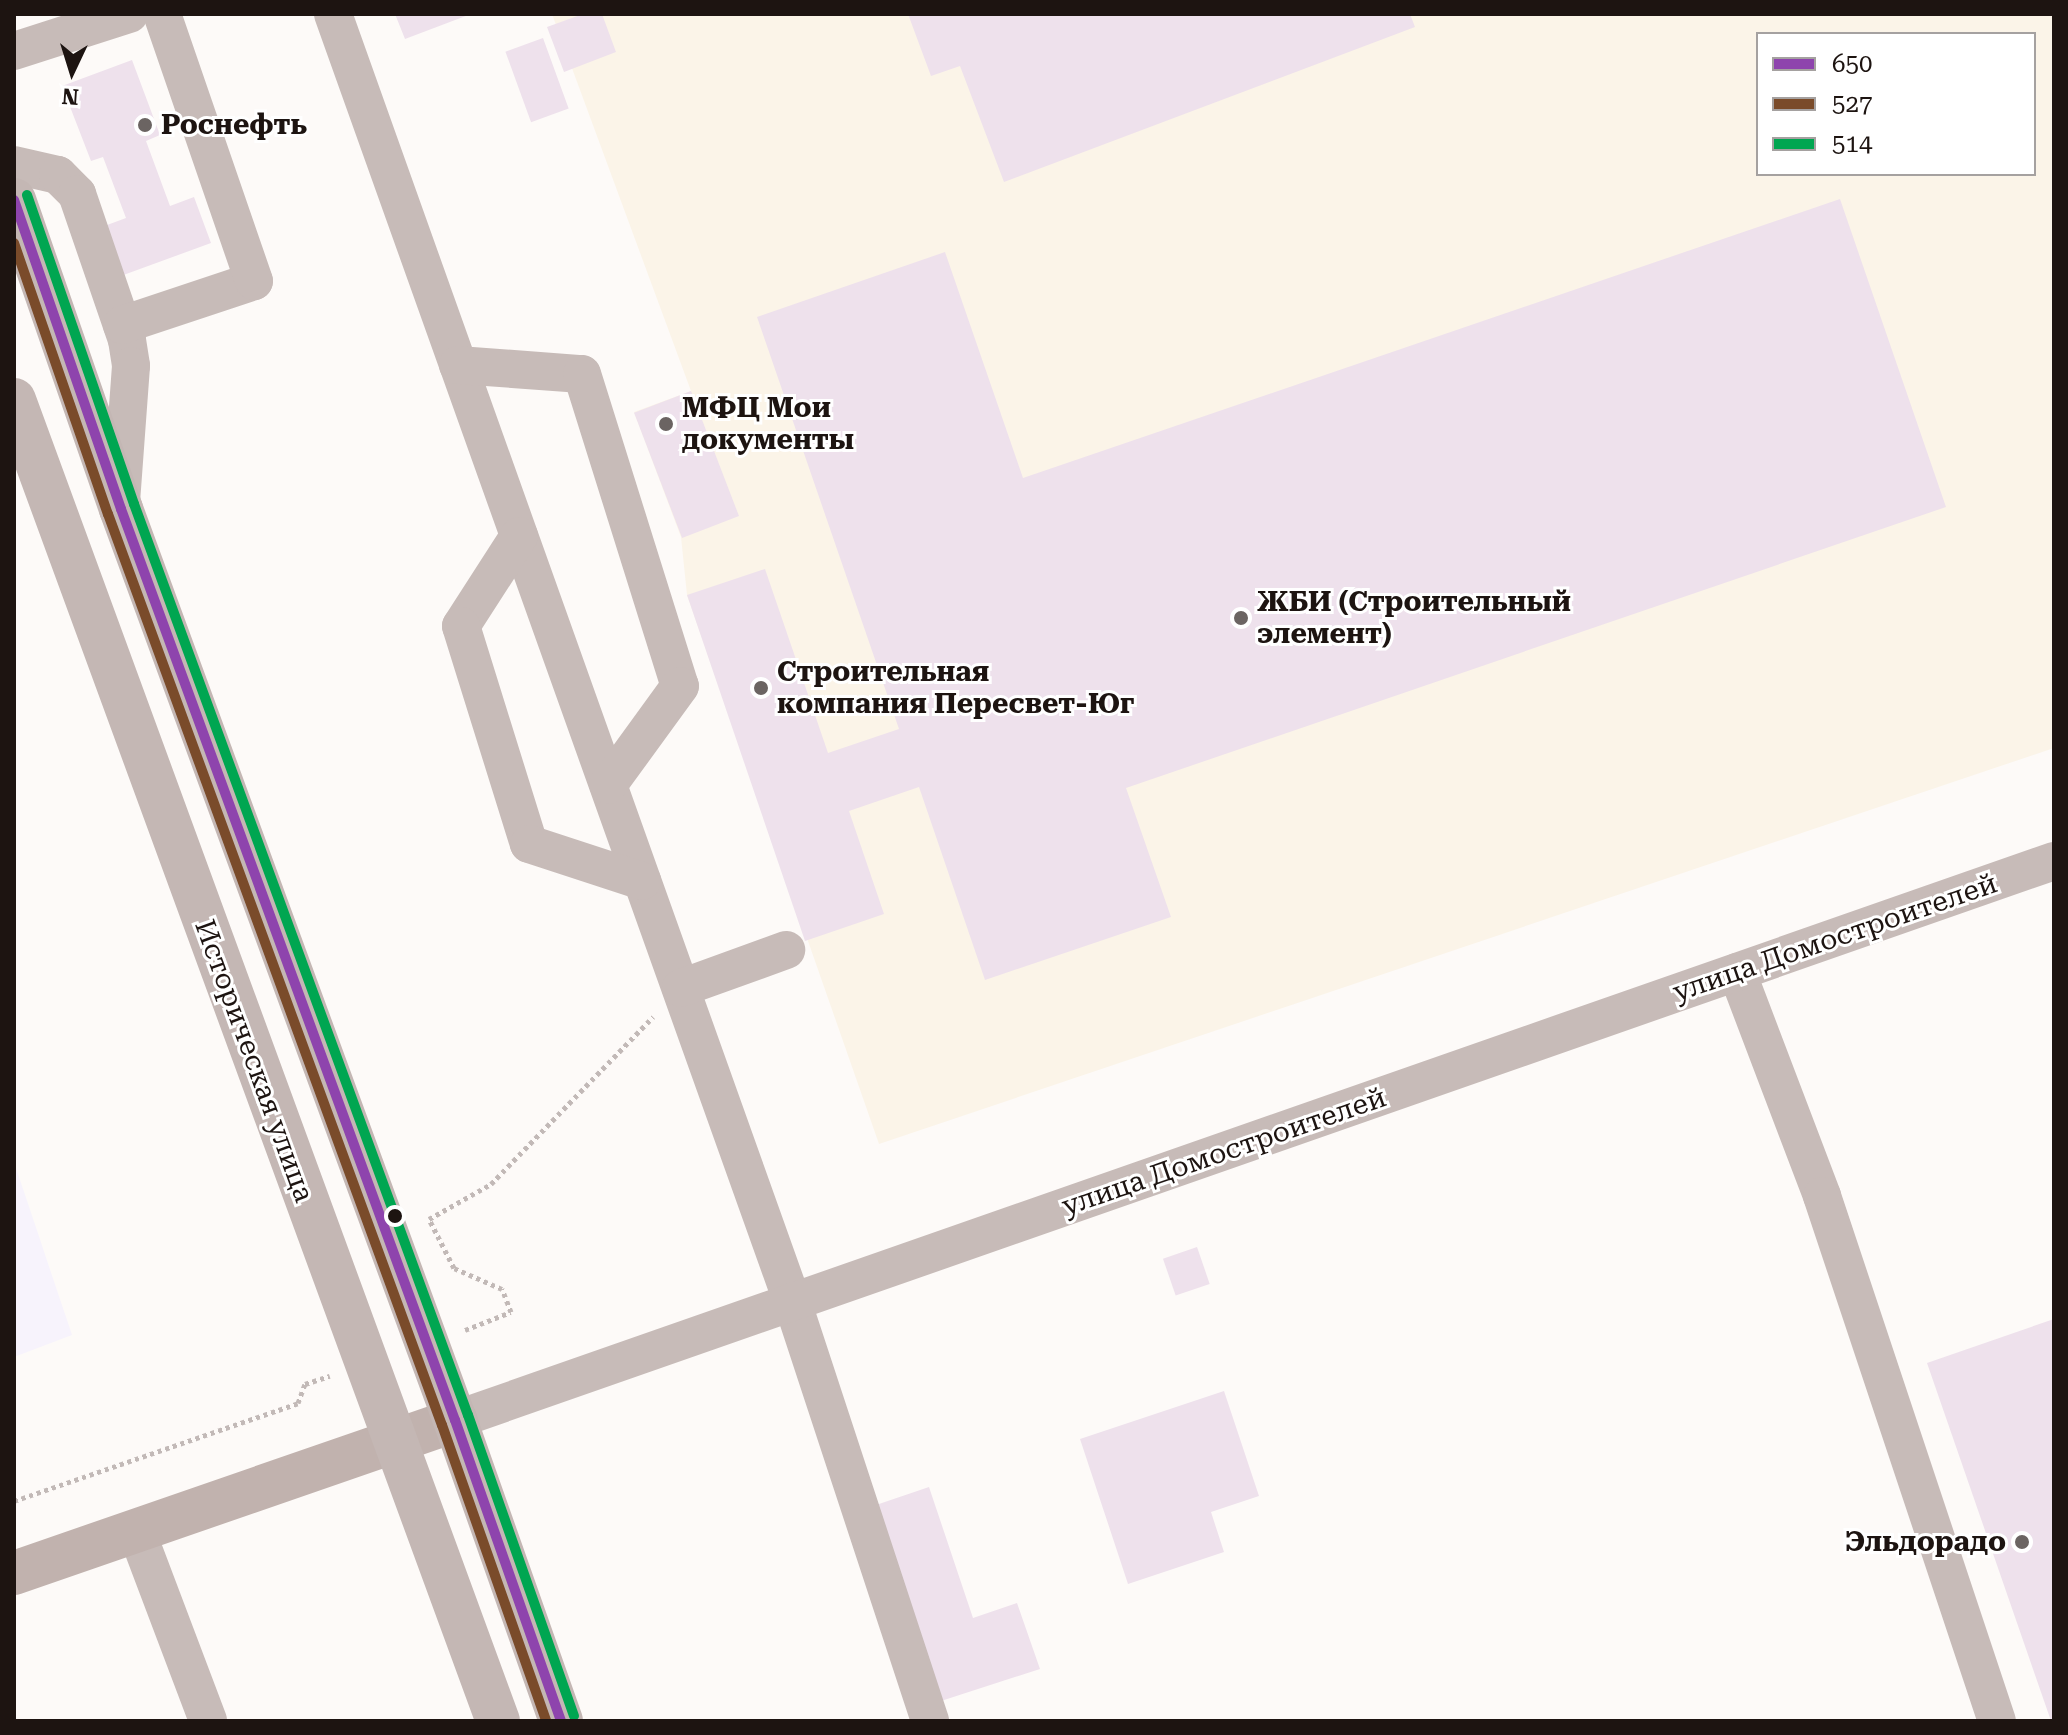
<!DOCTYPE html>
<meta charset="utf-8">
<style>
body{margin:0}
#map{position:relative;width:2068px;height:1735px;overflow:hidden;background:#fdfaf8;font-family:"Roboto Serif",serif}
div>[style]{position:absolute}
[style*='--x']{left:calc(var(--x)*1px);top:calc(var(--y)*1px);width:calc(var(--w)*1px);rotate:calc(var(--a)*1deg)}
.commercial>*{inset:0;background:#f7f3fc}
.industrial>*{inset:0;background:#fbf4e8}
.building>*{inset:0;background:#eee1ec;transform-origin:0 0}
.path>*{height:5px;margin-top:-2.5px;transform-origin:0;background:repeating-linear-gradient(90deg,#c2b9b7 0 4px,transparent 0 8px)}
.minor>*{height:38px;margin:-19px;padding:0 19px;transform-origin:19px;border-radius:19px;background:#c7bbb8}
.major>*{height:44px;margin:-22px;padding:0 22px;transform-origin:22px;border-radius:22px;background:#c1b2ae}
.highway>*{height:44px;margin:-22px;padding:0 22px;transform-origin:22px;border-radius:22px;background:#c4b7b4}
.bus-1>*{height:10px;margin:-5px;padding:0 5px;transform-origin:5px;border-radius:5px;background:#8e44ad}
.bus-2>*{height:10px;margin:-5px;padding:0 5px;transform-origin:5px;border-radius:5px;background:#7a4b2a}
.bus-3>*{height:10px;margin:-5px;padding:0 5px;transform-origin:5px;border-radius:5px;background:#00a651}
.dots>*{width:22px;height:22px;translate:-50% -50%;box-sizing:border-box;border:4px solid #fff;border-radius:50%}
span{translate:-50% -50%;white-space:nowrap;text-align:center;line-height:1.15;-webkit-text-stroke:6px #fff;paint-order:stroke}
.poi-label{font-size:28px;color:#1d1411;font-weight:700}
.left{translate:0 -50%;text-align:left}
.right{translate:-100% -50%;text-align:right}
.street-label{font-size:28px;color:#1d1411}
.frame{position:absolute;inset:0;border:16px solid #1d1411;pointer-events:none}
.legend{position:absolute;left:1756px;top:32px;width:280px;height:144px;box-sizing:border-box;background:#fff;border:2px solid #a5a1a0;margin:0;padding:10px 14px;list-style:none;font-size:24px;color:#1d1411}
.legend li{display:flex;align-items:center;gap:16px;height:40px}
.legend b{width:40px;border:2px solid #a5a1a0}
.north{position:absolute;left:32px;top:32px;width:80px;height:80px;-webkit-text-stroke:6px #fff;paint-order:stroke;rotate:184deg;font-size:22px;font-weight:700;line-height:32px;text-align:center;color:#1d1411}
.north::after{content:'';display:block;margin:auto;width:28px;height:36px;background:#1d1411;clip-path:polygon(50% 0,100% 100%,50% 72%,0 100%)}
</style>
<div id="map">
<div class="commercial">
<i style="clip-path:polygon(14px 1162px,72px 1335px,14px 1357px)"></i>
</div>
<div class="industrial">
<i style="clip-path:polygon(evenodd,552px 14px,2054px 14px,2054px 748px,879px 1144px,687px 595px,681px 537px,634px 412px,691px 391px,552px 14px,1758px 34px,2034px 34px,2034px 174px,1758px 174px,1758px 34px)"></i>
</div>
<div class="building">
<i style="clip-path:polygon(395px 14px,471px 14px,405px 39px)"></i>
<i style="clip-path:polygon(583px 14px,602px 14px,616px 52px,564px 72px,547px 27px)"></i>
<i style="clip-path:polygon(908px 14px,1410px 14px,1415px 27px,1004px 182px,960px 66px,931px 76px)"></i>
<i style="left:543px;top:38px;width:75px;height:40px;rotate:70deg"></i>
<i style="clip-path:polygon(132px 60px,160px 135px,146px 141px,170px 206px,194px 197px,211px 243px,118px 277px,99px 228px,126px 218px,103px 157px,91px 161px,62px 86px)"></i>
<i style="clip-path:polygon(1840px 199px,1946px 507px,1126px 788px,1171px 917px,985px 980px,919px 787px,849px 811px,884px 914px,805px 941px,687px 595px,765px 569px,828px 753px,899px 729px,757px 317px,945px 252px,1023px 478px)"></i>
<i style="left:691px;top:391px;width:134px;height:61px;rotate:69deg"></i>
<i style="left:1197px;top:1247px;width:39px;height:36px;rotate:71deg"></i>
<i style="clip-path:polygon(2054px 1319px,2054px 1721px,2051px 1721px,1927px 1363px)"></i>
<i style="clip-path:polygon(1224px 1391px,1259px 1496px,1211px 1512px,1224px 1552px,1128px 1584px,1080px 1439px)"></i>
<i style="clip-path:polygon(929px 1487px,973px 1618px,1017px 1603px,1040px 1669px,941px 1701px,876px 1505px)"></i>
</div>
<div class="path">
<i style="--x:465;--y:1330;--w:49;--a:-21.4"></i>
<i style="--x:511;--y:1312;--w:25;--a:-111"></i>
<i style="--x:502;--y:1289;--w:52;--a:-156.4"></i>
<i style="--x:454;--y:1268;--w:55;--a:-117"></i>
<i style="--x:429;--y:1219;--w:71;--a:-29.4"></i>
<i style="--x:491;--y:1184;--w:233;--a:-45.9"></i>
<i style="--x:14;--y:1501;--w:300;--a:-19"></i>
<i style="--x:298;--y:1403;--w:20;--a:-70"></i>
<i style="--x:305;--y:1384;--w:26;--a:-18"></i>
</div>
<div class="minor">
<i style="--x:333;--y:14;--w:1370;--a:70.37"></i>
<i style="--x:793;--y:1304;--w:439;--a:71.8"></i>
<i style="--x:14;--y:51;--w:121;--a:-17.8"></i>
<i style="--x:14;--y:165;--w:45;--a:12.8"></i>
<i style="--x:58;--y:175;--w:27;--a:45"></i>
<i style="--x:77;--y:194;--w:154;--a:71.1"></i>
<i style="--x:127;--y:340;--w:26;--a:81"></i>
<i style="--x:131;--y:366;--w:136;--a:94.2"></i>
<i style="--x:122;--y:325;--w:139;--a:-18.4"></i>
<i style="--x:254;--y:281;--w:282;--a:-109"></i>
<i style="--x:458;--y:365;--w:124;--a:4.2"></i>
<i style="--x:582;--y:374;--w:327;--a:72.6"></i>
<i style="--x:680;--y:686;--w:122;--a:126"></i>
<i style="--x:519;--y:536;--w:107;--a:122.8"></i>
<i style="--x:461;--y:626;--w:228;--a:72.7"></i>
<i style="--x:529;--y:844;--w:119;--a:18.1"></i>
<i style="--x:1737;--y:972;--w:240;--a:69.2"></i>
<i style="--x:1822;--y:1196;--w:553;--a:71.57"></i>
<i style="--x:681;--y:988;--w:112;--a:-19.9"></i>
<i style="--x:455;--y:1420;--w:1694;--a:-19.27"></i>
<i style="--x:136;--y:1530;--w:204;--a:69.3"></i>
</div>
<div class="major">
<i style="--x:14;--y:1573;--w:467;--a:-19.1"></i>
</div>
<div class="highway">
<i style="--x:14;--y:200;--w:327;--a:70.9"></i>
<i style="--x:121;--y:509;--w:970;--a:69.87"></i>
<i style="--x:455;--y:1420;--w:319;--a:70.6"></i>
<i style="--x:14;--y:400;--w:1407;--a:69.88"></i>
</div>
<div class="bus-1">
<i style="--x:14;--y:200;--w:327;--a:70.9"></i>
<i style="--x:121;--y:509;--w:970;--a:69.87"></i>
<i style="--x:455;--y:1420;--w:319;--a:70.6"></i>
</div>
<div class="bus-2">
<i style="--x:14;--y:243;--w:287;--a:70.9"></i>
<i style="--x:108;--y:514;--w:970;--a:69.87"></i>
<i style="--x:442;--y:1425;--w:314;--a:70.6"></i>
</div>
<div class="bus-3">
<i style="--x:27;--y:195;--w:327;--a:70.9"></i>
<i style="--x:134;--y:504;--w:970;--a:69.87"></i>
<i style="--x:468;--y:1415;--w:319;--a:70.6"></i>
</div>
<div class="dots">
<i style="left:145px;top:125px;background:#6b6462"></i>
<i style="left:666px;top:424px;background:#6b6462"></i>
<i style="left:1241px;top:618px;background:#6b6462"></i>
<i style="left:761px;top:688px;background:#6b6462"></i>
<i style="left:395px;top:1216px;background:#1d1411"></i>
<i style="left:2022px;top:1542px;background:#6b6462"></i>
</div>
<div class="poi-label">
<span class="left" style="left:161px;top:125px">Роснефть</span>
<span class="left" style="left:682px;top:424px">МФЦ Мои<br>документы</span>
<span class="left" style="left:1257px;top:618px">ЖБИ (Строительный<br>элемент)</span>
<span class="left" style="left:777px;top:688px">Строительная<br>компания Пересвет-Юг</span>
<span class="right" style="left:2006px;top:1542px">Эльдорадо</span>
</div>
<div class="street-label">
<span style="left:1835px;top:938px;rotate:-19deg">улица Домостроителей</span>
<span style="left:254px;top:1061px;rotate:70deg">Историческая улица</span>
<span style="left:1224px;top:1152px;rotate:-19deg">улица Домостроителей</span>
</div>
<div class="frame"></div>
<ul class="legend">
<li><b style="height:10px;background:#8e44ad"></b>650</li>
<li><b style="height:10px;background:#7a4b2a"></b>527</li>
<li><b style="height:10px;background:#00a651"></b>514</li>
</ul>
<div class="north">N</div>
</div>
